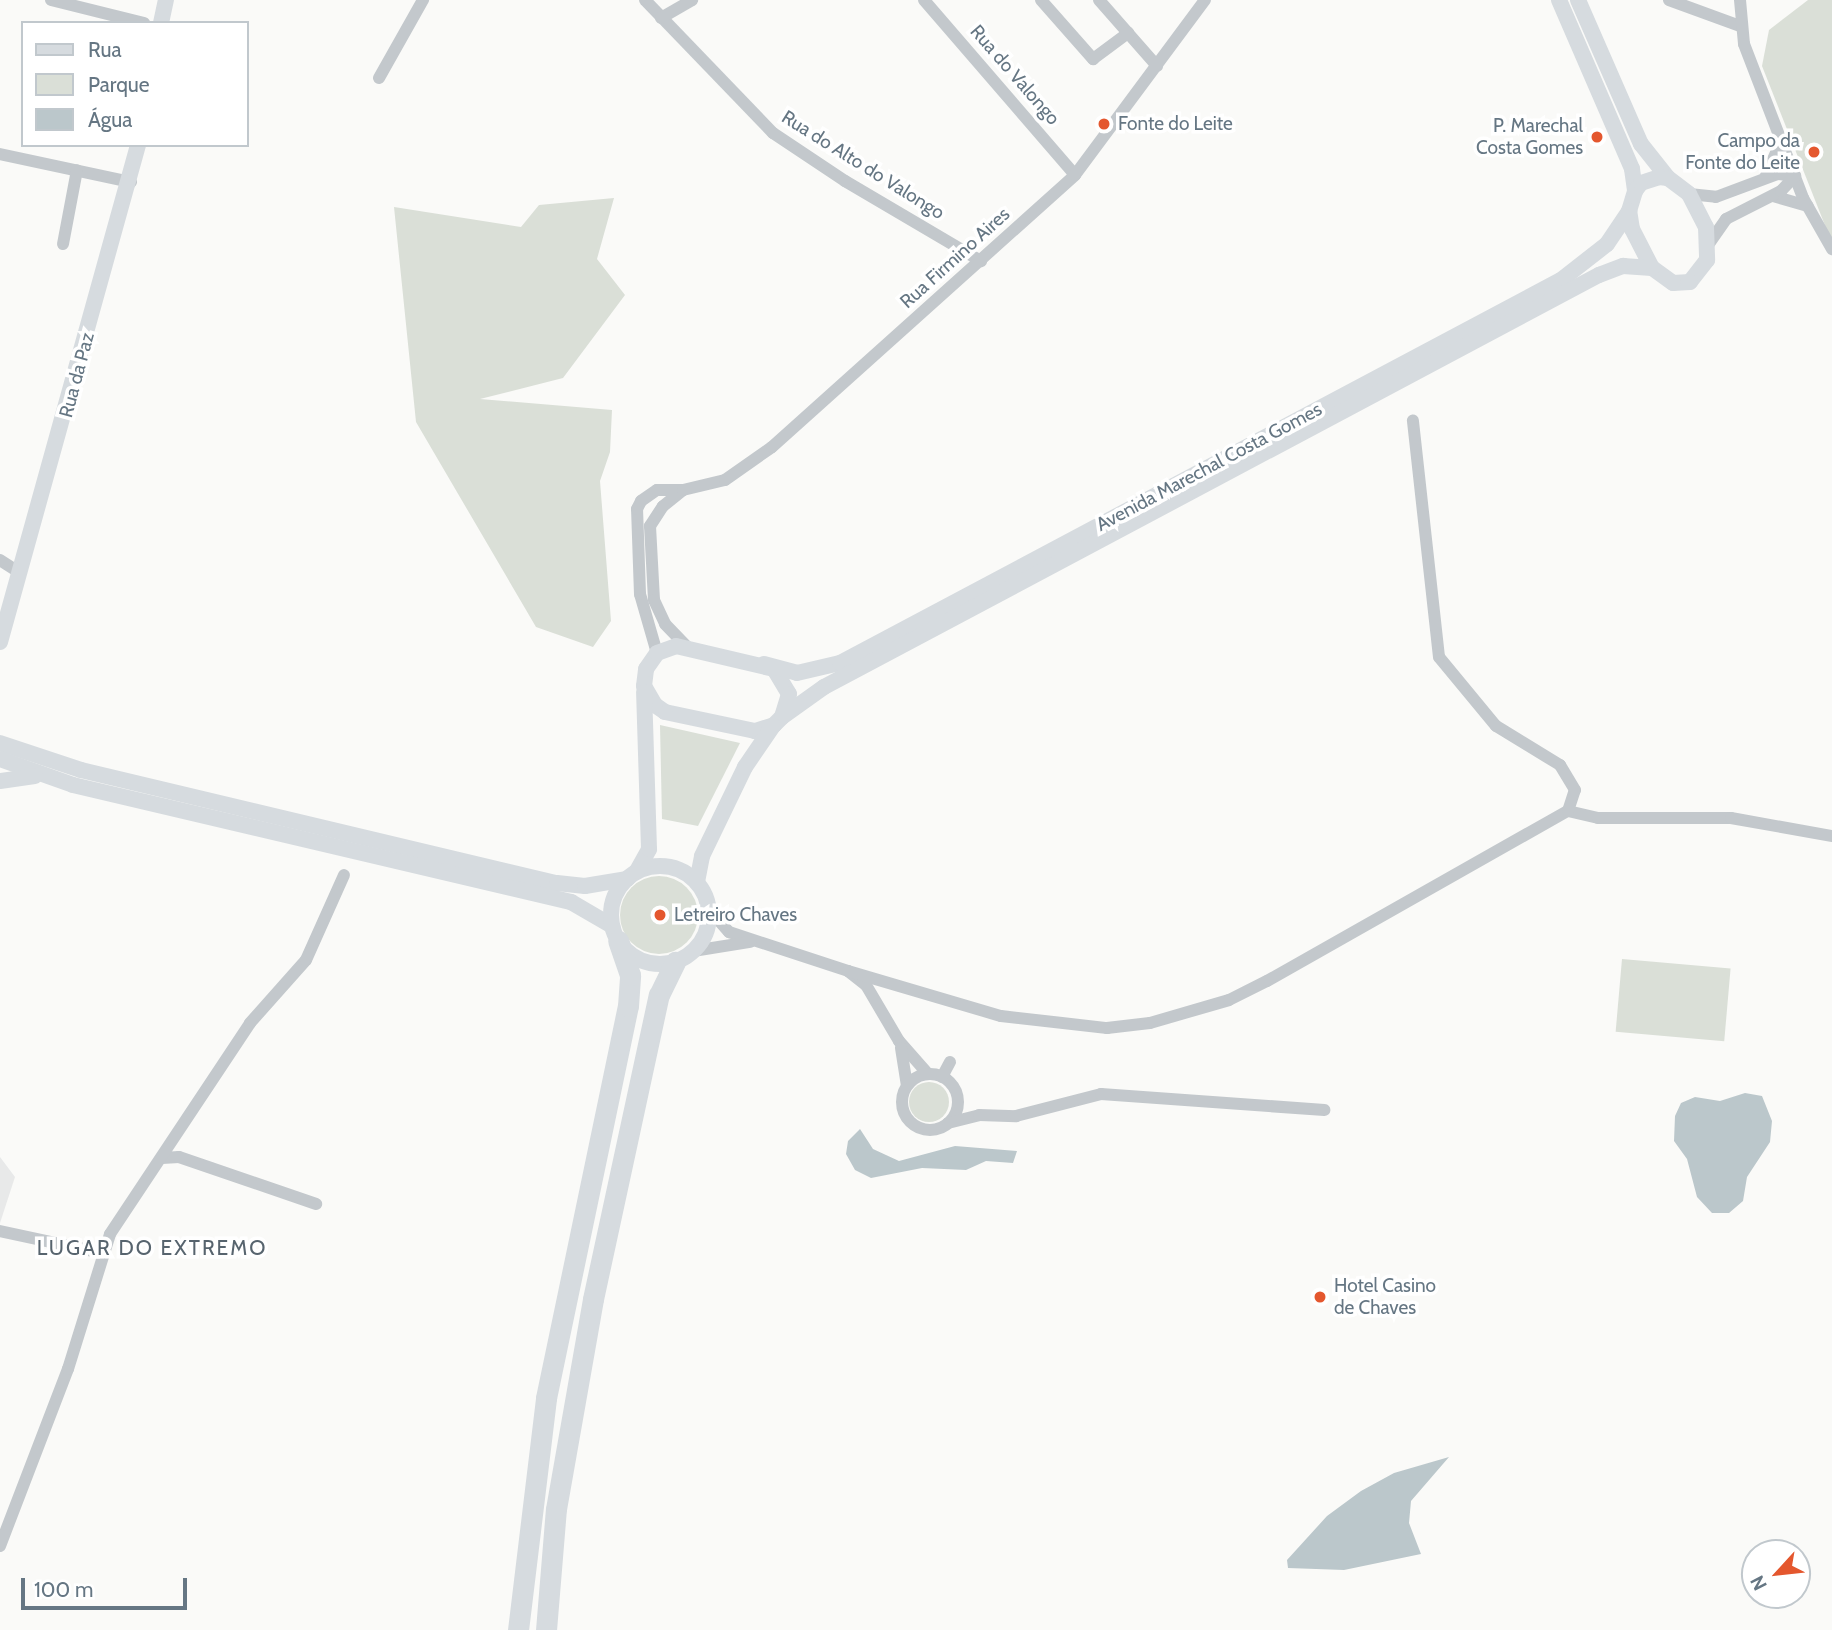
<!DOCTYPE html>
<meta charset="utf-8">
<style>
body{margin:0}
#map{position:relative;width:1832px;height:1630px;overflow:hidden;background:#fafaf8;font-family:Cabin,sans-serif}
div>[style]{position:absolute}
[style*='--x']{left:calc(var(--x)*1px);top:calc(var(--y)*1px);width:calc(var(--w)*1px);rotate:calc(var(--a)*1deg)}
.built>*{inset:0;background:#e8e9e9}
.green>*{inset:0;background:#dadfd7;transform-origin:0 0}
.round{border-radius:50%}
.water>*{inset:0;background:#bbc7cb}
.street>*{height:12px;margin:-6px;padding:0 6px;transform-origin:6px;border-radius:6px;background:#c3c8cc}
.street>.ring{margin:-6px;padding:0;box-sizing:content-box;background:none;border:12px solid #c3c8cc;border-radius:50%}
.secondary>*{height:16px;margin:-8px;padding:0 8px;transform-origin:8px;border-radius:8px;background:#d6dbdf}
.secondary>.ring{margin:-8px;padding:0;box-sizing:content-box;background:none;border:16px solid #d6dbdf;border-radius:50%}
.highway>*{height:21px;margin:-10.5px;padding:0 10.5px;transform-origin:10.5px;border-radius:10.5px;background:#d6dbdf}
.dots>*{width:19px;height:19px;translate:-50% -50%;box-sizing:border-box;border:4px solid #fff;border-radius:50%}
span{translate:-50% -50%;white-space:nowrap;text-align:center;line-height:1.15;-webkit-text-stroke:7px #fff;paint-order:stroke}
.street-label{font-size:19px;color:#657683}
.poi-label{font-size:19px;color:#657683}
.left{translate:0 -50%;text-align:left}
.right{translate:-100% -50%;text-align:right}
.neighbourhood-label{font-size:21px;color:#57646e;letter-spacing:2px}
.legend{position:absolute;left:21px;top:21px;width:228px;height:126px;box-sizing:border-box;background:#fff;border:2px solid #c1c8cd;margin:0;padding:9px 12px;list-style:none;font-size:21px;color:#657683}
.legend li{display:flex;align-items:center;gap:14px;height:35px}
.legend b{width:35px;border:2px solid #c1c8cd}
.north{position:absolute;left:1741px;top:1539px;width:70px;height:70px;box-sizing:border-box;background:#fff;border:2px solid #c1c8cd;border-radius:50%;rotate:243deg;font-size:19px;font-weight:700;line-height:28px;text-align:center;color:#657683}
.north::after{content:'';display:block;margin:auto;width:24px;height:32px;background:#e4572e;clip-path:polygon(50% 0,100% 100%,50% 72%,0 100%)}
.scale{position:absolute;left:21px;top:1578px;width:166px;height:32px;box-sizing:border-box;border:4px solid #657683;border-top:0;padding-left:9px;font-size:21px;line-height:24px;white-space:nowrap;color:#657683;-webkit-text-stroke:5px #fff;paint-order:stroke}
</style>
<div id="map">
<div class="built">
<i style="clip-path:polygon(0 1157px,15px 1177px,0 1223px)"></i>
</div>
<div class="green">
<i style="clip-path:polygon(1808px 0,1832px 0,1832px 243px,1762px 66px,1769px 30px)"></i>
<i style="clip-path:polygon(614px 198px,597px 259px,625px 295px,563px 378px,480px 399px,612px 410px,610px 452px,600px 481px,611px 621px,593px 647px,536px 627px,416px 422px,394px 207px,521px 227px,539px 205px)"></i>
<i style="clip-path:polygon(660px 725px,740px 743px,698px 826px,662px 819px)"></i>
<i class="round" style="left:620px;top:876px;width:78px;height:78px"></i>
<i style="left:1622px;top:959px;width:109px;height:73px;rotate:5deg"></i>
<i class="round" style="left:909px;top:1082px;width:40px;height:40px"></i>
</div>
<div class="water">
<i style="clip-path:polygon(1745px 1093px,1762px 1096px,1772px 1121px,1770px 1142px,1747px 1177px,1743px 1201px,1729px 1213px,1712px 1213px,1697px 1197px,1687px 1159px,1674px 1141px,1675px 1116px,1681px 1103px,1695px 1097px,1720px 1101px)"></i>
<i style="clip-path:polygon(860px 1129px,873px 1149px,899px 1161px,955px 1146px,1017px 1151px,1013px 1163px,986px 1161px,966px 1170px,922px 1168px,871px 1178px,855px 1170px,846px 1154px,848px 1141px)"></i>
<i style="clip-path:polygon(1449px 1457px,1411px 1501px,1409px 1523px,1421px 1554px,1344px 1570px,1288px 1568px,1287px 1560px,1327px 1516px,1361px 1491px,1394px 1473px)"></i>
</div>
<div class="street">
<i style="--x:51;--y:0;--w:96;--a:13.9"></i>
<i style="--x:645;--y:0;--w:185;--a:46.1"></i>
<i style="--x:773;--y:133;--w:87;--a:33.7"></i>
<i style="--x:845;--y:181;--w:158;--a:30.5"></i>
<i style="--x:924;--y:0;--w:231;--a:49.2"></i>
<i style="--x:1041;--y:0;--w:79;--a:48.6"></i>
<i style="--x:1093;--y:59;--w:44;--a:-36.6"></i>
<i style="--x:1099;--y:0;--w:88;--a:48.7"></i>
<i style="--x:1669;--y:0;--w:76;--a:20.1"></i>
<i style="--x:1740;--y:0;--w:44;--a:84.8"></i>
<i style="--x:1744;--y:44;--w:165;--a:69"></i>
<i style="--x:1803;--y:198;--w:59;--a:60.4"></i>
<i style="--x:661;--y:18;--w:36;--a:-30"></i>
<i style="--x:379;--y:78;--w:90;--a:-60.6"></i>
<i style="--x:0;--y:154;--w:134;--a:12.1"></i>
<i style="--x:1765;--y:178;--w:40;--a:-66.6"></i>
<i style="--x:1689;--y:194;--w:27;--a:6"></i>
<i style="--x:1716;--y:197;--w:66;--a:-20.4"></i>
<i style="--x:1778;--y:174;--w:17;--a:7"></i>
<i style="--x:1773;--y:196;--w:36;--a:16"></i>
<i style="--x:63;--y:244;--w:75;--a:-79.3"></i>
<i style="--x:1708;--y:245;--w:32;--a:-55"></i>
<i style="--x:1726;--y:219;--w:62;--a:-27"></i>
<i style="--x:1781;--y:191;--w:21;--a:-47"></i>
<i style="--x:683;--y:490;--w:26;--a:141"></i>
<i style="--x:663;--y:506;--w:24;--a:123"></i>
<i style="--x:650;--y:526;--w:74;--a:86.9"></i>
<i style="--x:654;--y:600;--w:26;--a:65"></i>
<i style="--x:665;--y:624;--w:33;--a:46"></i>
<i style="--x:0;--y:560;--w:24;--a:33"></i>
<i style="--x:657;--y:653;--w:61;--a:-106.1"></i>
<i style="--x:640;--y:594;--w:85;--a:-92"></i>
<i style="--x:637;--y:509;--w:9;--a:-63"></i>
<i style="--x:641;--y:501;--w:19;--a:-35"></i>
<i style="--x:657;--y:490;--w:26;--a:0"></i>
<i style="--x:683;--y:490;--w:43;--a:-13.4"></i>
<i style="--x:725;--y:480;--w:57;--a:-35.1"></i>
<i style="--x:772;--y:447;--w:407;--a:-41.9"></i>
<i style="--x:1075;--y:175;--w:218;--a:-53.4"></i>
<i style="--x:1568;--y:811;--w:31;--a:13"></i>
<i style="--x:1598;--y:818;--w:133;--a:0"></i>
<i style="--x:1731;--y:818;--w:103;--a:10.1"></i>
<i style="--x:708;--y:908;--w:32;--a:49"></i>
<i style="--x:729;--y:932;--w:125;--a:18.1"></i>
<i style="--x:848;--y:971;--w:23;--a:38"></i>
<i style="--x:866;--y:985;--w:65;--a:59.5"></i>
<i style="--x:899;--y:1041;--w:44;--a:48.7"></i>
<i style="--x:693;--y:951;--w:58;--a:-9"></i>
<i style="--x:848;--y:971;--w:159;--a:16.4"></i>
<i style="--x:1001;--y:1016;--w:107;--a:6.5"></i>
<i style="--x:1107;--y:1028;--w:43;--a:-6.6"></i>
<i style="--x:1150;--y:1023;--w:82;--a:-16.2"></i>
<i style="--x:1229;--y:1000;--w:42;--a:-26.6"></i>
<i style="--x:1267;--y:981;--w:346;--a:-29.5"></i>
<i style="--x:1568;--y:811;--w:22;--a:-72"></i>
<i style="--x:1575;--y:790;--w:29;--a:-121"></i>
<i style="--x:1560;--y:765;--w:75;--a:-148.6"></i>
<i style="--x:1496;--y:726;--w:89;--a:-129.6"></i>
<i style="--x:1439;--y:657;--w:238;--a:-96.3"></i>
<i style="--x:901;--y:1048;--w:37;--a:81"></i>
<i class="ring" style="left:902px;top:1074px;width:44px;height:44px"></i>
<i style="--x:942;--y:1077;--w:17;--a:-62"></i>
<i style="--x:948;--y:1123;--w:32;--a:-14"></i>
<i style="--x:979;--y:1115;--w:37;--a:2"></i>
<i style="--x:1016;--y:1116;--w:88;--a:-14.5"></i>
<i style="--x:1101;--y:1094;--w:224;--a:4.1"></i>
<i style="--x:162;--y:1158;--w:17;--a:-3"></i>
<i style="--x:179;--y:1157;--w:145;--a:18.9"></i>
<i style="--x:0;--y:1231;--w:105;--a:12.1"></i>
<i style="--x:0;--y:1546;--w:190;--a:-69"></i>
<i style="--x:68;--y:1369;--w:141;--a:-72.7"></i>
<i style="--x:110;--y:1234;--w:253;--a:-56.4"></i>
<i style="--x:250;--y:1023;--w:84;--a:-48.4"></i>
<i style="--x:306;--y:960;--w:93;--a:-65.9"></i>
</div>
<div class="secondary">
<i style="--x:1559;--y:0;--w:184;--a:66.6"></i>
<i style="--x:1632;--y:169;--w:22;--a:82"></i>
<i style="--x:1578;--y:0;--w:157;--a:66.4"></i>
<i style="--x:1641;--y:144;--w:43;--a:51.5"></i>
<i style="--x:161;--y:23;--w:24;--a:-78"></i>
<i style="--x:1659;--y:177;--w:9;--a:6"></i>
<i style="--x:1668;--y:178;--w:26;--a:37"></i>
<i style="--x:1689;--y:194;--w:37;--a:63"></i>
<i style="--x:1706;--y:227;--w:33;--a:88"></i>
<i style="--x:1707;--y:260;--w:28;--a:128"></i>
<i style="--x:1690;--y:282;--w:17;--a:177"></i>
<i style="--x:1673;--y:283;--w:26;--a:-144"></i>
<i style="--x:1652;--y:268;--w:44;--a:-117.1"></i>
<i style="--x:1632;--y:229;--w:18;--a:-99"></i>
<i style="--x:1629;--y:211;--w:21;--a:-73"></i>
<i style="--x:1635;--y:191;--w:10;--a:-53"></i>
<i style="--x:1641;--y:183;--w:19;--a:-18"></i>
<i style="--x:0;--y:642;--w:516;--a:-74.48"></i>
<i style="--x:676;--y:646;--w:101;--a:13.2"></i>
<i style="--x:774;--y:669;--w:29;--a:59"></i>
<i style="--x:789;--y:694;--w:24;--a:107"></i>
<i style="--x:782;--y:717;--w:11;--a:135"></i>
<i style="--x:774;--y:725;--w:20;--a:162"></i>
<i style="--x:755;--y:731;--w:92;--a:-168.1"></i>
<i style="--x:665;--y:712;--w:12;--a:-145"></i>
<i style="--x:655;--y:705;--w:22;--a:-120"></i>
<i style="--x:644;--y:686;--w:17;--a:-83"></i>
<i style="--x:646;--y:669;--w:19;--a:-55"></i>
<i style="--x:657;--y:653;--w:20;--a:-20"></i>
<i style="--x:764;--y:664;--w:34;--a:15"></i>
<i style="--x:797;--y:673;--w:44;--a:-13.1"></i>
<i style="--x:840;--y:663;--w:816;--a:-27.98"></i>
<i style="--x:1561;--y:280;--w:58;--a:-38"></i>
<i style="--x:1607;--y:244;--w:40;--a:-56"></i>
<i style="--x:782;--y:717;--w:52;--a:-35.5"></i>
<i style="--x:824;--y:687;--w:878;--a:-28"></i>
<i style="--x:1599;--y:275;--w:26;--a:-21"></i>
<i style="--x:1623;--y:266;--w:29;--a:4"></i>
<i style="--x:0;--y:743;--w:85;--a:18.4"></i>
<i style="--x:81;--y:770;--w:489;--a:13.4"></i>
<i style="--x:557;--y:883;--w:28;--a:6"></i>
<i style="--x:585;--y:886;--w:43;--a:-9.5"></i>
<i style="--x:0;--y:759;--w:77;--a:19.6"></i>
<i style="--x:73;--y:785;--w:512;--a:13.22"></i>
<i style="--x:571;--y:902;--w:48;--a:30.3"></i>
<i style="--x:0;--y:781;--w:35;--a:-8"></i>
<i class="ring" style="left:611px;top:866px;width:82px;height:82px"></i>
<i style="--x:637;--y:871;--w:25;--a:-61"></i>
<i style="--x:649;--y:849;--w:157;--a:-91.8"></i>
<i style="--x:697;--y:882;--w:26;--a:-79"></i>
<i style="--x:702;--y:856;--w:99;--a:-64.2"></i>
<i style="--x:745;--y:767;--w:50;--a:-55.7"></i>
</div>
<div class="highway">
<i style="--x:518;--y:1630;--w:234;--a:-83.1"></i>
<i style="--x:546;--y:1398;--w:400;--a:-78.2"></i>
<i style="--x:628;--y:1006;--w:31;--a:-86"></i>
<i style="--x:630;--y:975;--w:36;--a:-109"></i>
<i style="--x:546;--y:1630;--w:121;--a:-85.3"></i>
<i style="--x:556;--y:1509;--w:213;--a:-80"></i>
<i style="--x:593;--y:1299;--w:311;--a:-77.8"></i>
<i style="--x:659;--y:995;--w:37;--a:-64"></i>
</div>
<div class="dots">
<i style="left:1104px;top:124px;background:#e4572e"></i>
<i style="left:1597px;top:137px;background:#e4572e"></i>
<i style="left:1814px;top:152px;background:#e4572e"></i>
<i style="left:660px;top:915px;background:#e4572e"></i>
<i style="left:1320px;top:1297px;background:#e4572e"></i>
</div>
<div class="street-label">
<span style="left:1015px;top:75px;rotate:49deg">Rua do Valongo</span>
<span style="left:863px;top:165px;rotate:32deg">Rua do Alto do Valongo</span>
<span style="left:955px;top:258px;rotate:-42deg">Rua Firmino Aires</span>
<span style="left:77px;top:375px;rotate:-75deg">Rua da Paz</span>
<span style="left:1209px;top:467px;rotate:-28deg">Avenida Marechal Costa Gomes</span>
</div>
<div class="poi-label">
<span class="left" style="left:1118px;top:124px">Fonte do Leite</span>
<span class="right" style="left:1583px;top:137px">P. Marechal<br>Costa Gomes</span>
<span class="right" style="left:1800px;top:152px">Campo da<br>Fonte do Leite</span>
<span class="left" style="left:674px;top:915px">Letreiro Chaves</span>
<span class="left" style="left:1334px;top:1297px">Hotel Casino<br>de Chaves</span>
</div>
<div class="neighbourhood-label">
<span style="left:152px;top:1248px">LUGAR DO EXTREMO</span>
</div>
<ul class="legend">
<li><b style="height:9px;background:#d6dbdf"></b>Rua</li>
<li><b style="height:19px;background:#dadfd7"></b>Parque</li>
<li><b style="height:19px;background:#bbc7cb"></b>Água</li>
</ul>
<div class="north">N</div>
<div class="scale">100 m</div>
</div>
